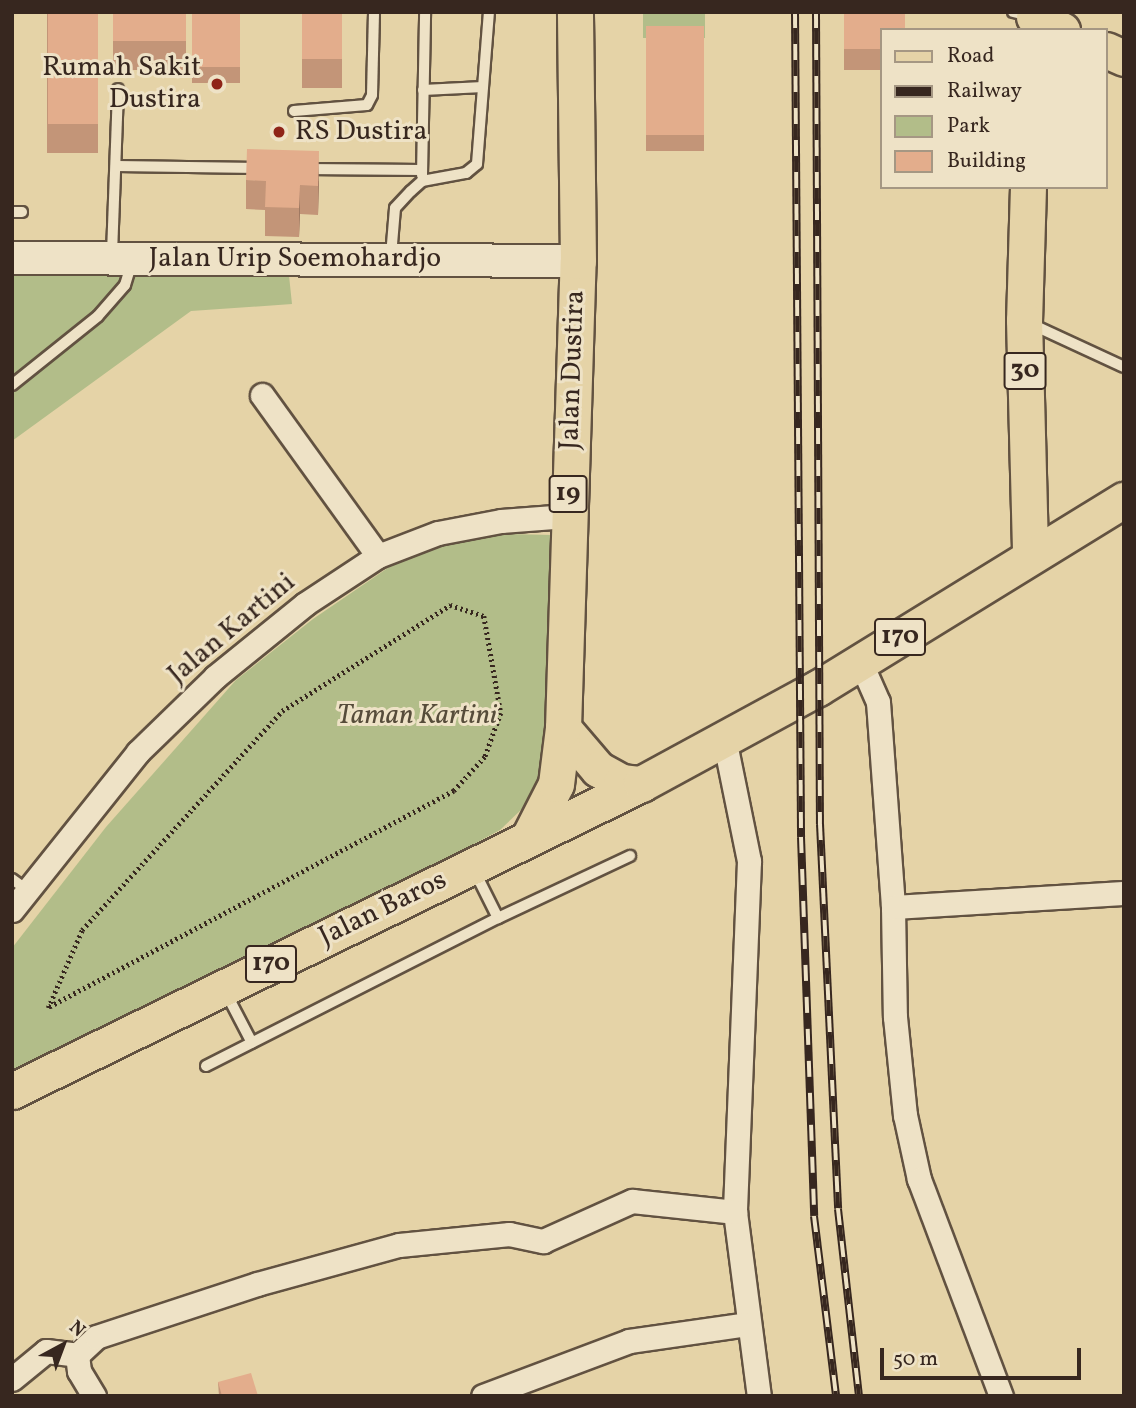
<!DOCTYPE html>
<style>
body{margin:0}
#map{position:relative;width:1136px;height:1408px;overflow:hidden;background:#e5d3a7;font-family:Vollkorn,serif}
div>[style]{position:absolute}
[style*='--x']{left:calc(var(--x)*1px);top:calc(var(--y)*1px);width:calc(var(--w)*1px);rotate:calc(var(--a)*1deg)}
.green>*{inset:0;background:#b2bd89;transform-origin:0 0}
.path>*{height:4.5px;margin-top:-2.25px;transform-origin:0;background:repeating-linear-gradient(90deg,#37271f 0 2px,transparent 0 5.5px)}
.roads{filter:drop-shadow(2px 0 #625241) drop-shadow(-2px 0 #625241) drop-shadow(0 2px #625241) drop-shadow(0 -2px #625241)}
.service>*{height:10px;margin:-5px;padding:0 5px;transform-origin:5px;border-radius:5px;background:#eee2c6}
.minor>*{height:23px;margin:-11.5px;padding:0 11.5px;transform-origin:11.5px;border-radius:11.5px;background:#eee2c6}
.secondary>*{height:32px;margin:-16px;padding:0 16px;transform-origin:16px;border-radius:16px;background:#eee2c6}
.primary>*{height:35px;margin:-17.5px;padding:0 17.5px;transform-origin:17.5px;border-radius:17.5px;background:#e5d3a7}
.rail>*{height:8px;margin-top:-4px;transform-origin:0;background:repeating-linear-gradient(90deg,#eee2c6 0 16px,#37271f 0 32px);box-sizing:border-box;border-block:2px solid #37271f}
.wall>*{inset:0;background:#c39578;transform-origin:0 0}
.shaded-wall>*{inset:0;background:#9f7962}
.building>*{inset:0;background:#e3ad8c;transform-origin:0 0}
.dots>*{width:19px;height:19px;translate:-50% -50%;box-sizing:border-box;border:4px solid #eee2c6;border-radius:50%}
span{translate:-50% -50%;white-space:nowrap;text-align:center;line-height:1.15;-webkit-text-stroke:6px #eee2c6;paint-order:stroke}
.shield-label span{padding:2px 5px;background:#eee2c6;border:2px solid;border-radius:5px;-webkit-text-stroke-width:0}
.shield-label{font-size:26px;color:#37271f;font-weight:700}
.poi-label{font-size:28px;color:#37271f}
.right{translate:-100% -50%;text-align:right}
.left{translate:0 -50%;text-align:left}
.street-label{font-size:28px;color:#37271f}
.park-label{font-size:28px;color:#564c3a;font-style:italic}
.frame{position:absolute;inset:0;border:14px solid #37271f;pointer-events:none}
.legend{position:absolute;left:880px;top:28px;width:228px;height:161px;box-sizing:border-box;background:#eee2c6;border:2px solid #a59783;margin:0;padding:9px 12px;list-style:none;font-size:21px;color:#37271f}
.legend li{display:flex;align-items:center;gap:14px;height:35px}
.legend b{width:35px;border:2px solid #a59783}
.north{position:absolute;left:28px;top:1310px;width:70px;height:70px;-webkit-text-stroke:5px #eee2c6;paint-order:stroke;rotate:41deg;font-size:19px;font-weight:700;line-height:28px;text-align:center;color:#37271f}
.north::after{content:'';display:block;margin:auto;width:24px;height:32px;background:#37271f;clip-path:polygon(50% 0,100% 100%,50% 72%,0 100%)}
.scale{position:absolute;left:880px;top:1348px;width:201px;height:32px;box-sizing:border-box;border:4px solid #37271f;border-top:0;padding-left:9px;font-size:21px;line-height:24px;white-space:nowrap;color:#37271f;-webkit-text-stroke:5px #eee2c6;paint-order:stroke}
</style>
<div id="map">
<div class="green">
<i style="left:643px;top:12px;width:62px;height:26px"></i>
<i style="clip-path:polygon(288px 266px,292px 304px,191px 311px,12px 441px,12px 267px)"></i>
<i style="clip-path:polygon(509px 534px,552px 535px,543px 789px,500px 830px,358px 907px,12px 1076px,12px 948px,106px 827px,236px 680px,313px 619px,398px 561px,452px 539px)"></i>
</div>
<div class="path">
<i style="--x:450;--y:605;--w:36;--a:18"></i>
<i style="--x:484;--y:616;--w:98;--a:80.1"></i>
<i style="--x:501;--y:713;--w:47;--a:110"></i>
<i style="--x:485;--y:757;--w:46;--a:132.4"></i>
<i style="--x:454;--y:791;--w:460;--a:151.9"></i>
<i style="--x:48;--y:1008;--w:85;--a:-66.4"></i>
<i style="--x:82;--y:930;--w:297;--a:-47.6"></i>
<i style="--x:282;--y:711;--w:199;--a:-32.2"></i>
</div>
<div class="roads">
<div class="service">
<i style="--x:1013;--y:12;--w:18;--a:13"></i>
<i style="--x:423;--y:90;--w:60;--a:-2.9"></i>
<i style="--x:294;--y:111;--w:73;--a:-4.7"></i>
<i style="--x:367;--y:105;--w:11;--a:-63"></i>
<i style="--x:372;--y:95;--w:83;--a:-88.6"></i>
<i style="--x:117;--y:166;--w:141;--a:0.8"></i>
<i style="--x:306;--y:169;--w:116;--a:0.5"></i>
<i style="--x:422;--y:175;--w:163;--a:-88.9"></i>
<i style="--x:12;--y:212;--w:10;--a:0"></i>
<i style="--x:112;--y:254;--w:165;--a:-87.9"></i>
<i style="--x:391;--y:256;--w:48;--a:-85.2"></i>
<i style="--x:395;--y:208;--w:23;--a:-47"></i>
<i style="--x:411;--y:191;--w:15;--a:-42"></i>
<i style="--x:422;--y:181;--w:45;--a:-10.3"></i>
<i style="--x:466;--y:173;--w:14;--a:-39"></i>
<i style="--x:477;--y:164;--w:152;--a:-85.5"></i>
<i style="--x:1031;--y:324;--w:102;--a:24.8"></i>
<i style="--x:12;--y:385;--w:110;--a:-38.7"></i>
<i style="--x:98;--y:316;--w:41;--a:-48.9"></i>
<i style="--x:125;--y:285;--w:24;--a:-73"></i>
<i style="--x:12;--y:879;--w:17;--a:36"></i>
<i style="--x:498;--y:918;--w:146;--a:-25.2"></i>
<i style="--x:226;--y:993;--w:56;--a:62.5"></i>
<i style="--x:206;--y:1066;--w:327;--a:-26.9"></i>
<i style="--x:498;--y:918;--w:51;--a:-116.6"></i>
</div>
<div class="minor">
<i style="--x:262;--y:395;--w:198;--a:54.2"></i>
<i style="--x:860;--y:661;--w:45;--a:66.3"></i>
<i style="--x:878;--y:702;--w:206;--a:85.8"></i>
<i style="--x:893;--y:907;--w:110;--a:89"></i>
<i style="--x:895;--y:1017;--w:99;--a:84.2"></i>
<i style="--x:905;--y:1115;--w:66;--a:77.7"></i>
<i style="--x:919;--y:1179;--w:232;--a:69.3"></i>
<i style="--x:724;--y:738;--w:126;--a:78.5"></i>
<i style="--x:749;--y:861;--w:351;--a:92.3"></i>
<i style="--x:735;--y:1212;--w:186;--a:82.6"></i>
<i style="--x:893;--y:907;--w:231;--a:-3.5"></i>
<i style="--x:12;--y:910;--w:202;--a:-51.4"></i>
<i style="--x:138;--y:752;--w:107;--a:-44.2"></i>
<i style="--x:215;--y:677;--w:116;--a:-39"></i>
<i style="--x:305;--y:604;--w:87;--a:-33.3"></i>
<i style="--x:378;--y:556;--w:64;--a:-21"></i>
<i style="--x:438;--y:533;--w:64;--a:-10.8"></i>
<i style="--x:501;--y:521;--w:66;--a:-4.3"></i>
<i style="--x:12;--y:1379;--w:44;--a:-39.5"></i>
<i style="--x:46;--y:1351;--w:31;--a:7"></i>
<i style="--x:94;--y:1396;--w:29;--a:-121"></i>
<i style="--x:79;--y:1371;--w:16;--a:-97"></i>
<i style="--x:77;--y:1355;--w:26;--a:-43"></i>
<i style="--x:96;--y:1337;--w:169;--a:-18.2"></i>
<i style="--x:257;--y:1284;--w:147;--a:-15.4"></i>
<i style="--x:399;--y:1245;--w:111;--a:-5.7"></i>
<i style="--x:509;--y:1234;--w:35;--a:12"></i>
<i style="--x:543;--y:1241;--w:98;--a:-24.2"></i>
<i style="--x:632;--y:1201;--w:104;--a:6.1"></i>
<i style="--x:483;--y:1396;--w:156;--a:-20.6"></i>
<i style="--x:629;--y:1341;--w:119;--a:-8.2"></i>
</div>
<div class="secondary">
<i style="--x:12;--y:258;--w:566;--a:0.3"></i>
</div>
<div class="primary">
<i style="--x:1034;--y:17;--w:31;--a:25"></i>
<i style="--x:1106;--y:50;--w:20;--a:24"></i>
<i style="--x:1028;--y:187;--w:133;--a:91.7"></i>
<i style="--x:1024;--y:320;--w:236;--a:88.5"></i>
<i style="--x:563;--y:728;--w:54;--a:49.5"></i>
<i style="--x:598;--y:769;--w:26;--a:29"></i>
<i style="--x:621;--y:782;--w:20;--a:6"></i>
<i style="--x:529;--y:837;--w:59;--a:-63"></i>
<i style="--x:556;--y:784;--w:56;--a:-82.9"></i>
<i style="--x:563;--y:728;--w:467;--a:-88.2"></i>
<i style="--x:578;--y:261;--w:249;--a:-90.7"></i>
<i style="--x:12;--y:1091;--w:700;--a:-26.02"></i>
<i style="--x:641;--y:784;--w:201;--a:-28.5"></i>
<i style="--x:818;--y:688;--w:359;--a:-31.6"></i>
</div>
</div>
<div class="rail">
<i style="--x:795;--y:12;--w:825;--a:89.58"></i>
<i style="--x:801;--y:837;--w:379;--a:88"></i>
<i style="--x:814;--y:1216;--w:181;--a:83"></i>
<i style="--x:816;--y:12;--w:812;--a:89.72"></i>
<i style="--x:820;--y:824;--w:385;--a:87.3"></i>
<i style="--x:838;--y:1209;--w:188;--a:83.6"></i>
</div>
<div class="wall">
<i style="left:47px;top:12px;width:51px;height:141px"></i>
<i style="left:113px;top:12px;width:73px;height:58px"></i>
<i style="left:192px;top:12px;width:48px;height:71px"></i>
<i style="left:302px;top:12px;width:40px;height:76px"></i>
<i style="clip-path:polygon(844px 12px,882px 30px,882px 70px,844px 70px)"></i>
<i style="left:646px;top:26px;width:58px;height:125px"></i>
<i style="clip-path:polygon(12px 45px,13px 70px,13px 99px,12px 99px)"></i>
<i style="clip-path:polygon(246px 180px,319px 181px,318px 215px,300px 214px,299px 237px,265px 236px,265px 210px,246px 209px)"></i>
<i style="clip-path:polygon(218px 1382px,258px 1396px,219px 1396px)"></i>
</div>
<div class="shaded-wall">
<i style="clip-path:polygon(319px 151px,319px 181px,318px 215px,318px 186px)"></i>
<i style="clip-path:polygon(300px 185px,300px 214px,299px 237px,299px 208px)"></i>
</div>
<div class="building">
<i style="left:48px;top:12px;width:50px;height:112px"></i>
<i style="left:113px;top:12px;width:73px;height:29px"></i>
<i style="left:192px;top:12px;width:48px;height:55px"></i>
<i style="left:302px;top:12px;width:40px;height:47px"></i>
<i style="clip-path:polygon(844px 12px,905px 12px,905px 30px,882px 30px,882px 49px,844px 49px)"></i>
<i style="left:646px;top:26px;width:58px;height:109px"></i>
<i style="clip-path:polygon(247px 149px,319px 151px,318px 186px,300px 185px,299px 208px,265px 207px,266px 181px,246px 180px)"></i>
<i style="clip-path:polygon(251px 1373px,258px 1396px,222px 1396px,218px 1382px)"></i>
</div>
<div class="dots">
<i style="left:217px;top:84px;background:#8f2418"></i>
<i style="left:279px;top:132px;background:#8f2418"></i>
</div>
<div class="shield-label">
<span style="left:1025px;top:371px">30</span>
<span style="left:568px;top:494px">19</span>
<span style="left:900px;top:637px">170</span>
<span style="left:271px;top:964px">170</span>
</div>
<div class="poi-label">
<span class="right" style="left:201px;top:84px">Rumah Sakit<br>Dustira</span>
<span class="left" style="left:295px;top:132px">RS Dustira</span>
</div>
<div class="street-label">
<span style="left:295px;top:259px">Jalan Urip Soemohardjo</span>
<span style="left:573px;top:370px;rotate:-88deg">Jalan Dustira</span>
<span style="left:232px;top:629px;rotate:-40deg">Jalan Kartini</span>
<span style="left:383px;top:909px;rotate:-26deg">Jalan Baros</span>
</div>
<div class="park-label">
<span style="left:417px;top:716px">Taman Kartini</span>
</div>
<div class="frame"></div>
<ul class="legend">
<li><b style="height:9px;background:#e5d3a7"></b>Road</li>
<li><b style="height:9px;background:#37271f"></b>Railway</li>
<li><b style="height:19px;background:#b2bd89"></b>Park</li>
<li><b style="height:19px;background:#e3ad8c"></b>Building</li>
</ul>
<div class="north">N</div>
<div class="scale">50 m</div>
</div>
